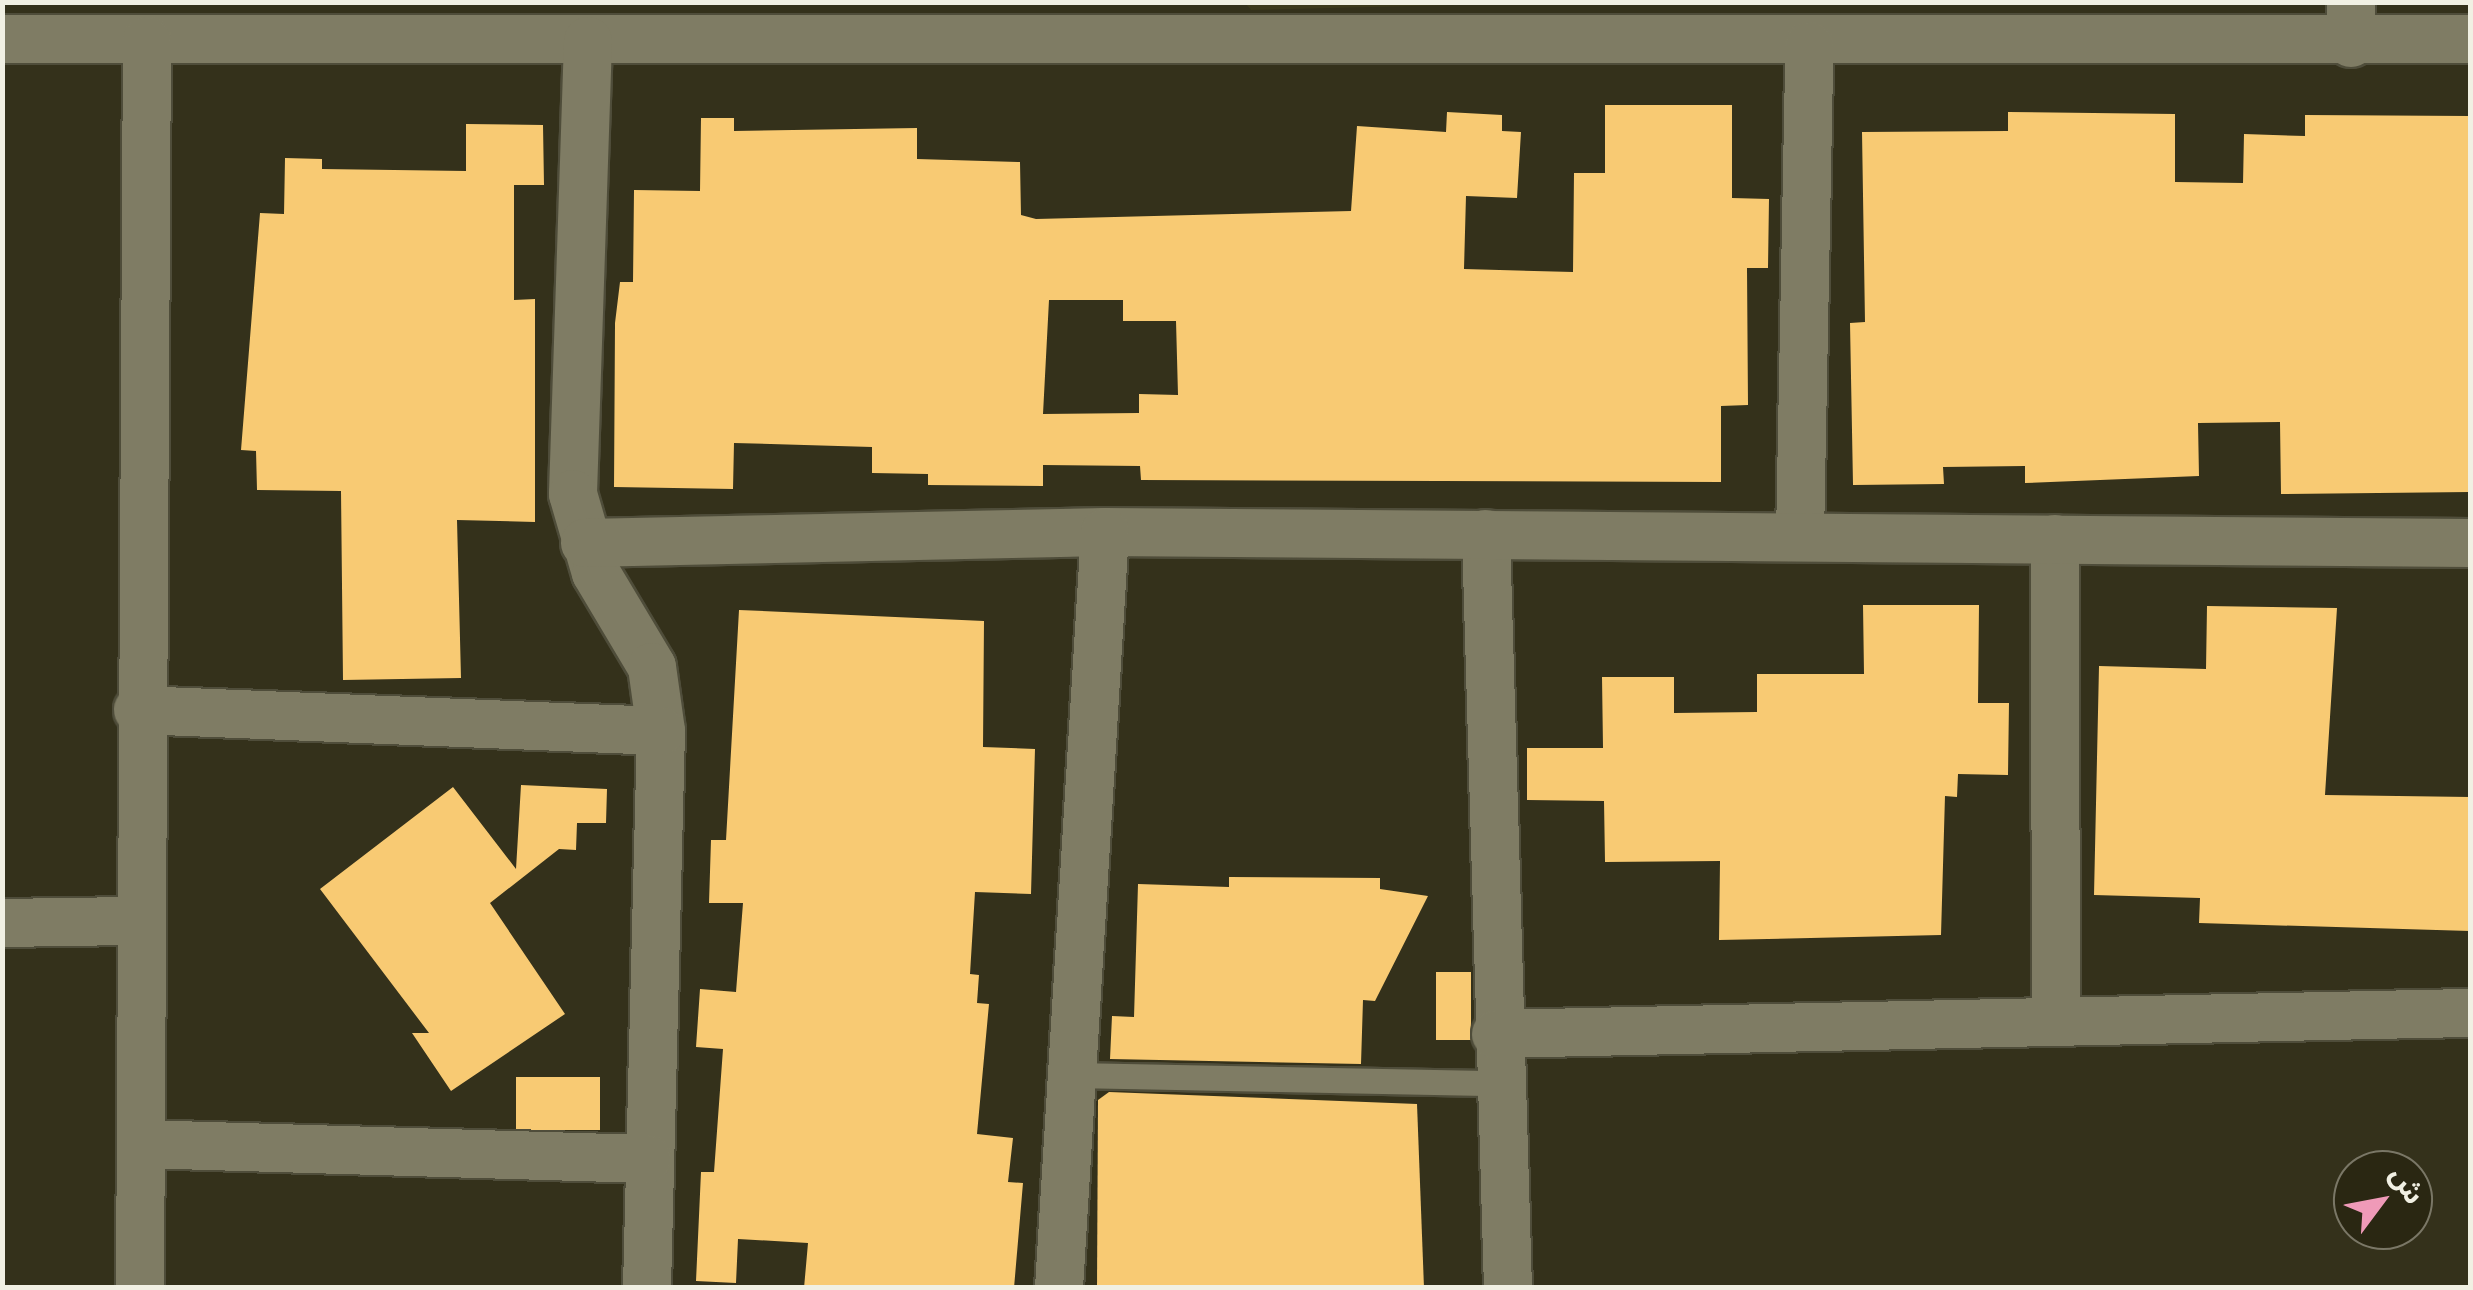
<!DOCTYPE html>
<meta charset="utf-8">
<style>
body{margin:0}
#map{position:relative;width:2473px;height:1290px;overflow:hidden;background:#34311b;font-family:Roboto,"Noto Sans Arabic",sans-serif}
div>[style]{position:absolute}
[style*='--x']{left:calc(var(--x)*1px);top:calc(var(--y)*1px);width:calc(var(--w)*1px);rotate:calc(var(--a)*1deg)}
.built>*{inset:0;background:#3d3a1c}
.building>*{inset:0;background:#f8ca73;transform-origin:0 0}
.roads{filter:drop-shadow(2px 0 #4f4d3a) drop-shadow(-2px 0 #4f4d3a) drop-shadow(0 2px #4f4d3a) drop-shadow(0 -2px #4f4d3a)}
.service>*{height:25px;margin:-12.5px;padding:0 12.5px;transform-origin:12.5px;border-radius:12.5px;background:#7f7c64}
.minor>*{height:48px;margin:-24px;padding:0 24px;transform-origin:24px;border-radius:24px;background:#7f7c64}
span{translate:-50% -50%;white-space:nowrap;text-align:center;line-height:1.15;-webkit-text-stroke:10px #2a2712;paint-order:stroke}
.frame{position:absolute;inset:0;border:5px solid #f1f0e3;pointer-events:none}
.north{position:absolute;left:2333px;top:1150px;width:100px;height:100px;box-sizing:border-box;background:#2a2712;border:2px solid #7a7766;border-radius:50%;rotate:58deg;font-size:28px;font-weight:700;line-height:40px;text-align:center;color:#f1f0e3}
.north::after{content:'';display:block;margin:auto;width:35px;height:45px;background:#ef9ab8;clip-path:polygon(50% 0,100% 100%,50% 72%,0 100%)}
</style>
<div id="map">
<div class="built">
<i style="clip-path:polygon(1245px 3px,1534px 3px,1251px 10px)"></i>
</div>
<div class="building">
<i style="clip-path:polygon(evenodd,1605px 105px,1732px 105px,1732px 198px,1769px 199px,1768px 268px,1747px 268px,1748px 405px,1721px 406px,1721px 482px,1141px 480px,1140px 466px,1043px 465px,1043px 486px,928px 485px,928px 474px,872px 473px,872px 447px,734px 443px,733px 489px,614px 487px,615px 323px,620px 282px,633px 282px,634px 190px,700px 191px,701px 118px,734px 118px,734px 131px,917px 128px,917px 159px,1020px 162px,1021px 215px,1036px 219px,1351px 211px,1357px 126px,1446px 132px,1447px 112px,1502px 115px,1502px 131px,1521px 132px,1517px 198px,1466px 196px,1464px 269px,1573px 272px,1574px 173px,1605px 173px,1605px 105px,1049px 300px,1123px 300px,1123px 321px,1176px 321px,1178px 395px,1139px 394px,1139px 413px,1043px 414px,1049px 300px)"></i>
<i style="clip-path:polygon(2008px 112px,2175px 114px,2175px 182px,2243px 183px,2244px 134px,2305px 136px,2305px 115px,2470px 116px,2470px 492px,2281px 494px,2280px 422px,2198px 423px,2199px 476px,2025px 483px,2025px 466px,1943px 467px,1944px 484px,1853px 485px,1850px 323px,1865px 322px,1862px 132px,2008px 131px)"></i>
<i style="clip-path:polygon(466px 124px,543px 125px,544px 185px,514px 185px,514px 300px,535px 299px,535px 522px,457px 520px,461px 678px,343px 680px,341px 491px,257px 490px,256px 451px,241px 450px,260px 213px,284px 214px,285px 158px,322px 159px,322px 169px,466px 171px)"></i>
<i style="clip-path:polygon(1863px 605px,1979px 605px,1978px 703px,2009px 703px,2008px 775px,1958px 774px,1957px 797px,1945px 796px,1941px 935px,1719px 940px,1720px 861px,1605px 862px,1604px 801px,1527px 800px,1527px 748px,1603px 748px,1602px 677px,1674px 677px,1674px 713px,1757px 712px,1757px 674px,1864px 674px)"></i>
<i style="clip-path:polygon(2207px 606px,2337px 608px,2325px 795px,2470px 797px,2470px 931px,2199px 923px,2200px 898px,2094px 895px,2099px 666px,2206px 669px)"></i>
<i style="clip-path:polygon(739px 610px,984px 621px,983px 747px,1035px 749px,1031px 894px,975px 892px,970px 974px,979px 975px,977px 1003px,989px 1004px,977px 1134px,1013px 1138px,1008px 1182px,1023px 1183px,1014px 1288px,804px 1288px,808px 1243px,738px 1239px,736px 1283px,696px 1281px,701px 1172px,714px 1172px,723px 1049px,696px 1047px,700px 989px,736px 992px,743px 903px,709px 903px,711px 840px,726px 840px)"></i>
<i style="clip-path:polygon(521px 785px,607px 789px,606px 823px,577px 823px,576px 850px,559px 849px,490px 903px,565px 1014px,451px 1091px,412px 1033px,429px 1033px,320px 889px,453px 787px,516px 869px)"></i>
<i style="clip-path:polygon(1229px 877px,1380px 878px,1380px 889px,1428px 896px,1375px 1001px,1363px 1000px,1361px 1064px,1110px 1059px,1112px 1016px,1134px 1017px,1138px 884px,1229px 887px)"></i>
<i style="left:1436px;top:972px;width:35px;height:68px"></i>
<i style="left:600px;top:1077px;width:53px;height:84px;rotate:90deg"></i>
<i style="clip-path:polygon(1109px 1092px,1417px 1104px,1424px 1288px,1097px 1288px,1098px 1100px)"></i>
</div>
<div class="roads">
<div class="service">
<i style="--x:1072;--y:1075;--w:427;--a:1.1"></i>
</div>
<div class="minor">
<i style="--x:2351;--y:2;--w:41;--a:90"></i>
<i style="--x:2;--y:39;--w:2468;--a:0"></i>
<i style="--x:588;--y:41;--w:453;--a:91.9"></i>
<i style="--x:573;--y:494;--w:82;--a:73.8"></i>
<i style="--x:596;--y:573;--w:109;--a:59.2"></i>
<i style="--x:652;--y:667;--w:65;--a:82"></i>
<i style="--x:661;--y:731;--w:557;--a:91.44"></i>
<i style="--x:1486;--y:534;--w:754;--a:88.33"></i>
<i style="--x:1800;--y:537;--w:491;--a:-88.9"></i>
<i style="--x:2055;--y:539;--w:483;--a:89.9"></i>
<i style="--x:585;--y:543;--w:520;--a:-1.21"></i>
<i style="--x:1105;--y:532;--w:1365;--a:0.46"></i>
<i style="--x:138;--y:710;--w:523;--a:2.3"></i>
<i style="--x:2;--y:923;--w:134;--a:-0.9"></i>
<i style="--x:1496;--y:1034;--w:974;--a:-1.24"></i>
<i style="--x:141;--y:1144;--w:506;--a:1.7"></i>
<i style="--x:140;--y:1288;--w:1247;--a:-89.68"></i>
<i style="--x:1059;--y:1288;--w:757;--a:-86.52"></i>
</div>
</div>
<div class="frame"></div>
<div class="north">ش</div>
</div>
